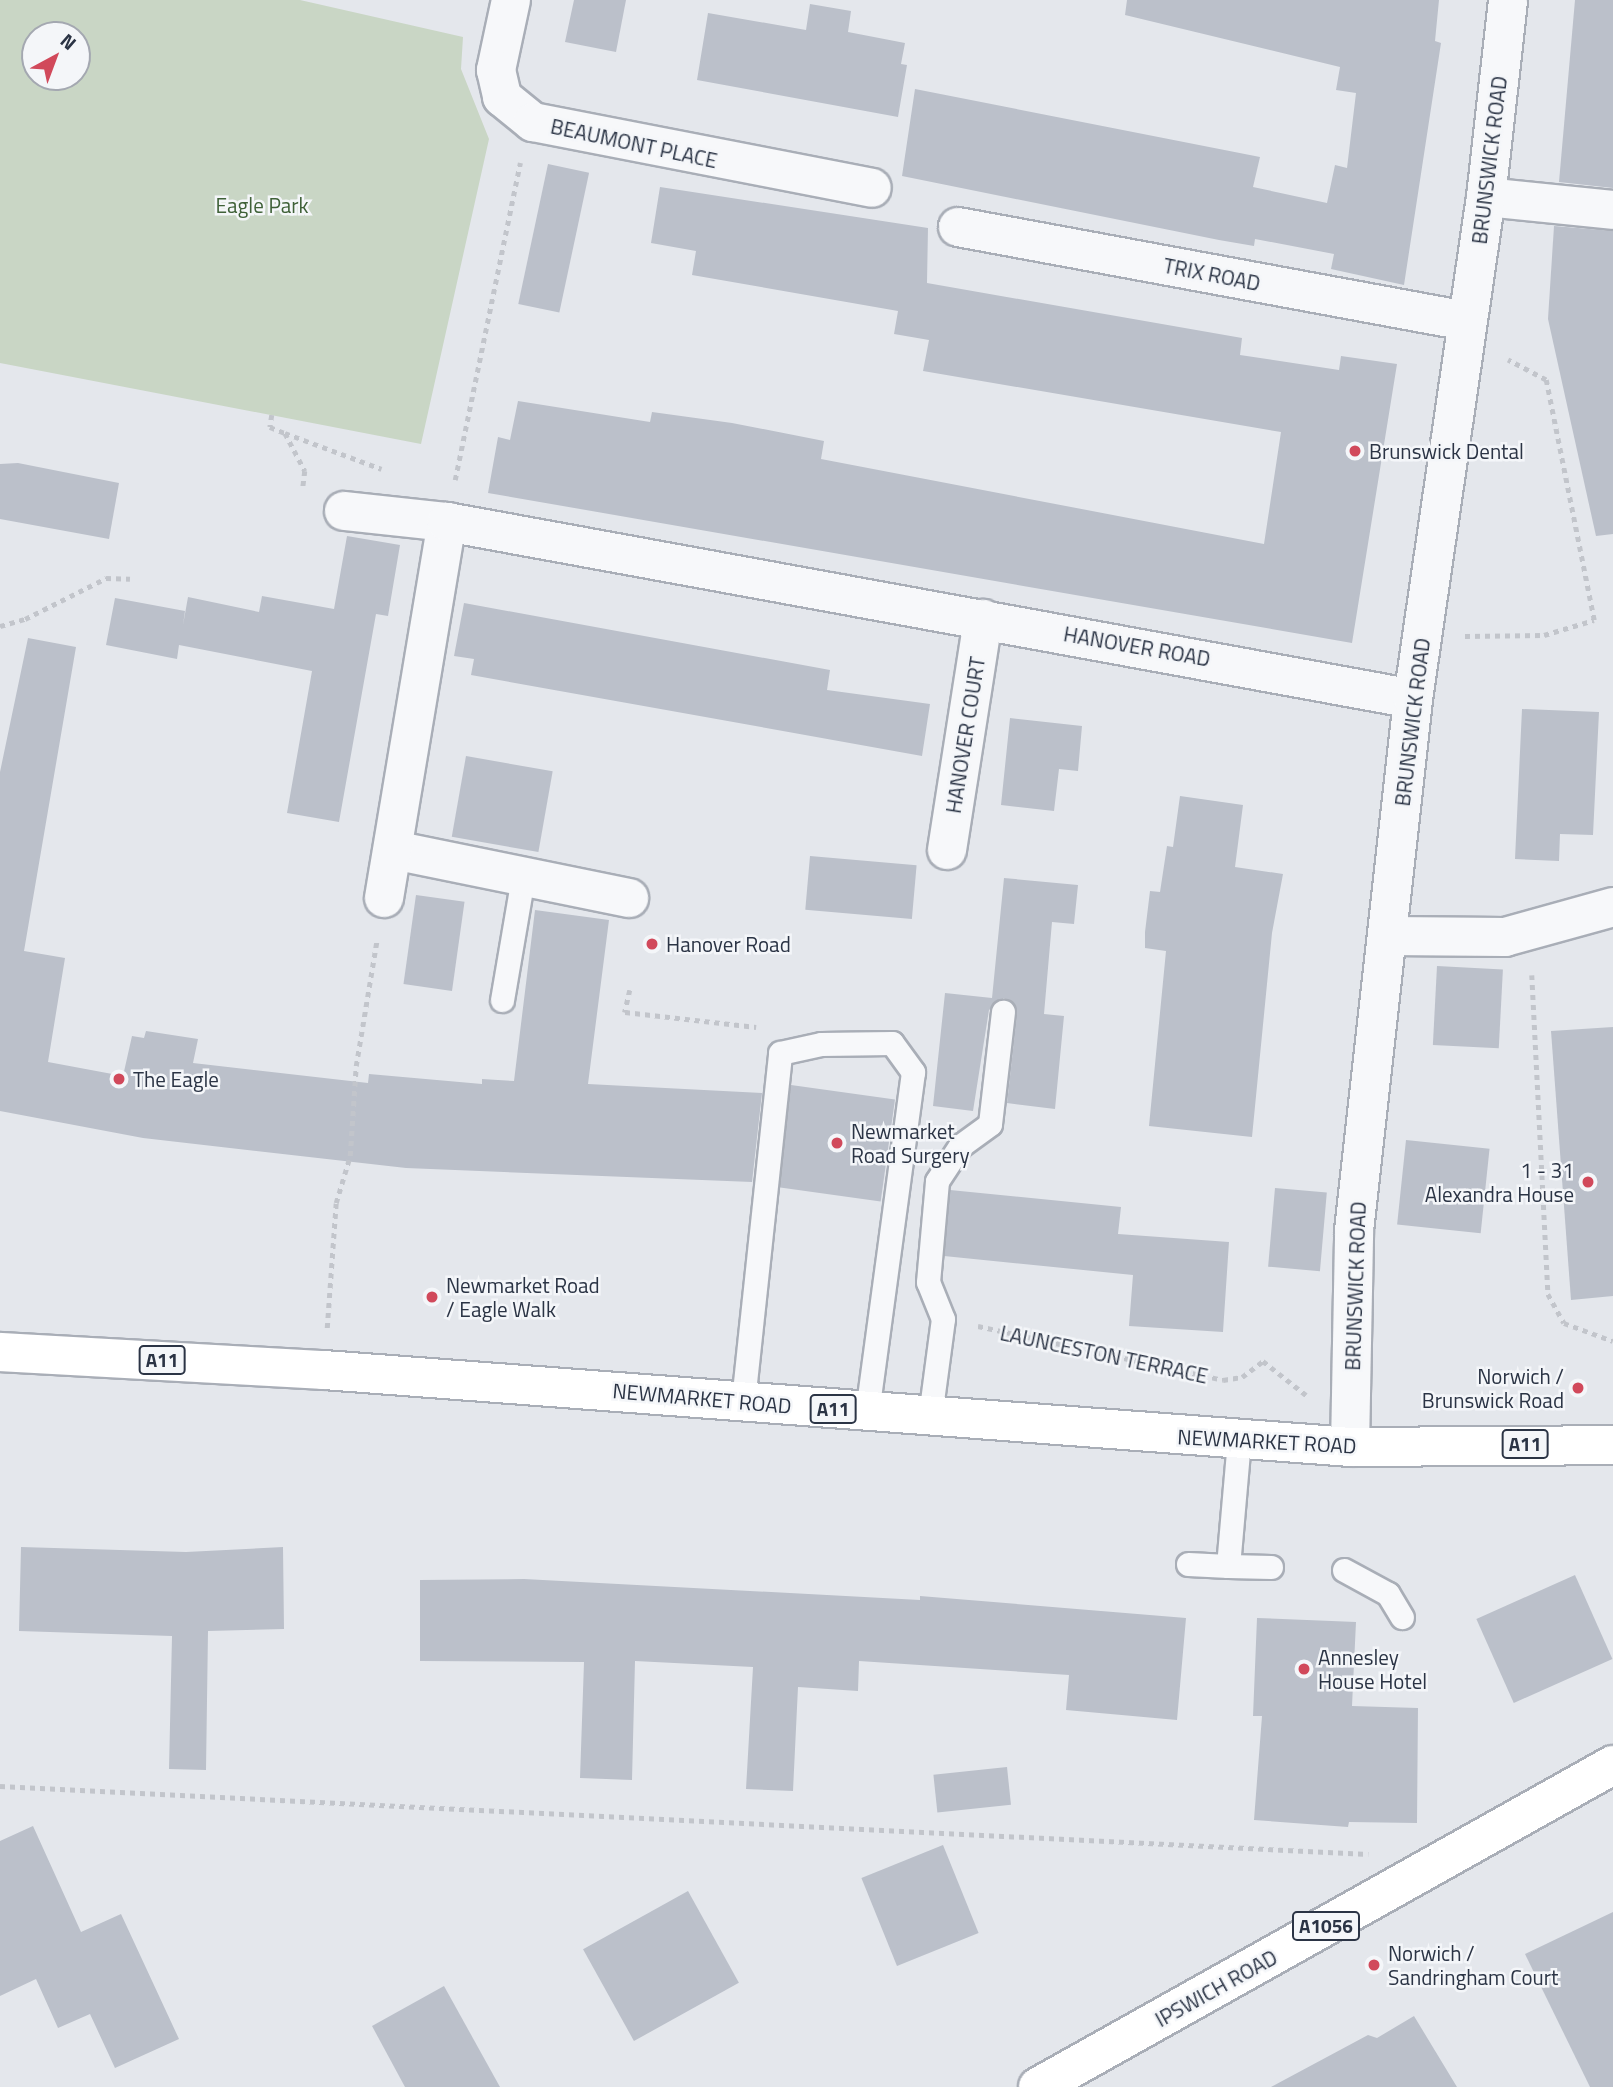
<!DOCTYPE html>
<style>
body{margin:0}
#map{position:relative;width:1613px;height:2087px;overflow:hidden;background:#e4e7ec;font-family:"Titillium Web",sans-serif}
div>[style]{position:absolute}
[style*='--x']{left:calc(var(--x)*1px);top:calc(var(--y)*1px);width:calc(var(--w)*1px);rotate:calc(var(--a)*1deg)}
.green>*{inset:0;background:#c9d6c5}
.building>*{inset:0;background:#bbc0ca;transform-origin:0 0}
.path>*{height:4.5px;margin-top:-2.25px;transform-origin:0;background:repeating-linear-gradient(90deg,#c2c5cb 0 5px,transparent 0 10px)}
.roads{filter:drop-shadow(2px 0 #a9aeb7) drop-shadow(-2px 0 #a9aeb7) drop-shadow(0 2px #a9aeb7) drop-shadow(0 -2px #a9aeb7)}
.lane>*{height:23px;margin:-11.5px;padding:0 11.5px;transform-origin:11.5px;border-radius:11.5px;background:#f7f8fa}
.street>*{height:38px;margin:-19px;padding:0 19px;transform-origin:19px;border-radius:19px;background:#f7f8fa}
.primary>*{height:38px;margin:-19px;padding:0 19px;transform-origin:19px;border-radius:19px;background:#fff}
.dots>*{width:19px;height:19px;translate:-50% -50%;box-sizing:border-box;border:4px solid #f4f6f9;border-radius:50%}
span{translate:-50% -50%;white-space:nowrap;text-align:center;line-height:1.15;-webkit-text-stroke:5px #f4f6f9;paint-order:stroke}
.shield-label span{padding:2px 5px;background:#f4f6f9;border:2px solid;border-radius:5px;-webkit-text-stroke-width:0}
.shield-label{font-size:19px;color:#2b3445;font-weight:700}
.street-label{font-size:21px;color:#2b3445}
.park-label{font-size:21px;color:#3f6138}
.poi-label{font-size:21px;color:#2b3445}
.left{translate:0 -50%;text-align:left}
.right{translate:-100% -50%;text-align:right}
.north{position:absolute;left:21px;top:21px;width:70px;height:70px;box-sizing:border-box;background:#f4f6f9;border:2px solid #a4a8b1;border-radius:50%;rotate:41deg;font-size:19px;font-weight:700;line-height:28px;text-align:center;color:#2b3445}
.north::after{content:'';display:block;margin:auto;width:24px;height:32px;background:#d1495b;clip-path:polygon(50% 0,100% 100%,50% 72%,0 100%)}
</style>
<div id="map">
<div class="green">
<i style="clip-path:polygon(evenodd,0 0,300px 0,463px 37px,461px 69px,489px 139px,421px 444px,0 363px,0 0,77px 35px,77px 77px,35px 77px,35px 35px,77px 35px)"></i>
</div>
<div class="building">
<i style="clip-path:polygon(574px 0,626px 0,616px 52px,565px 42px)"></i>
<i style="clip-path:polygon(1127px 0,1439px 0,1435px 41px,1441px 43px,1404px 285px,1331px 269px,1334px 254px,1255px 239px,1254px 246px,1219px 240px,902px 176px,915px 89px,1260px 157px,1253px 187px,1327px 203px,1335px 165px,1347px 168px,1356px 93px,1336px 90px,1340px 67px,1125px 15px)"></i>
<i style="clip-path:polygon(1575px 0,1613px 0,1613px 188px,1559px 182px)"></i>
<i style="clip-path:polygon(810px 4px,851px 11px,848px 32px,905px 43px,901px 64px,907px 65px,898px 117px,697px 80px,708px 13px,806px 30px)"></i>
<i style="left:548px;top:164px;width:42px;height:143px;rotate:12deg"></i>
<i style="clip-path:polygon(660px 187px,928px 228px,927px 283px,1242px 338px,1240px 355px,1339px 370px,1341px 356px,1397px 364px,1352px 643px,488px 493px,498px 437px,510px 440px,518px 401px,650px 422px,652px 412px,732px 423px,824px 441px,821px 459px,1264px 544px,1281px 432px,923px 371px,929px 340px,894px 334px,898px 311px,692px 275px,696px 251px,651px 243px)"></i>
<i style="clip-path:polygon(1554px 226px,1613px 231px,1613px 534px,1596px 536px,1548px 319px)"></i>
<i style="clip-path:polygon(18px 463px,119px 483px,109px 539px,0 519px,0 464px)"></i>
<i style="clip-path:polygon(347px 536px,400px 545px,388px 616px,376px 614px,339px 822px,287px 813px,312px 671px,179px 645px,177px 659px,106px 645px,115px 598px,185px 611px,183px 625px,188px 597px,259px 612px,262px 596px,334px 609px)"></i>
<i style="clip-path:polygon(464px 603px,830px 670px,827px 690px,930px 704px,922px 756px,471px 675px,474px 659px,454px 656px)"></i>
<i style="clip-path:polygon(28px 638px,76px 647px,24px 951px,65px 958px,48px 1062px,123px 1076px,132px 1036px,144px 1038px,146px 1031px,198px 1039px,193px 1063px,368px 1083px,369px 1074px,482px 1084px,482px 1079px,514px 1081px,535px 910px,609px 920px,588px 1084px,762px 1093px,752px 1182px,406px 1168px,143px 1138px,0 1111px,0 772px)"></i>
<i style="clip-path:polygon(1522px 709px,1599px 712px,1593px 835px,1560px 834px,1559px 861px,1515px 859px)"></i>
<i style="clip-path:polygon(1010px 718px,1082px 726px,1078px 771px,1059px 769px,1054px 811px,1001px 805px)"></i>
<i style="left:466px;top:756px;width:88px;height:82px;rotate:10deg"></i>
<i style="clip-path:polygon(1180px 796px,1243px 805px,1235px 867px,1283px 874px,1272px 933px,1252px 1137px,1149px 1126px,1166px 951px,1145px 948px,1145px 932px,1150px 891px,1160px 892px,1167px 846px,1173px 847px)"></i>
<i style="left:810px;top:856px;width:107px;height:54px;rotate:5deg"></i>
<i style="clip-path:polygon(1004px 878px,1078px 885px,1074px 924px,1052px 922px,1044px 1014px,1064px 1016px,1055px 1109px,1007px 1103px,1017px 1014px,1004px 998px,989px 1010px,973px 1111px,933px 1106px,945px 993px,992px 998px)"></i>
<i style="left:416px;top:895px;width:49px;height:90px;rotate:8deg"></i>
<i style="left:1437px;top:966px;width:66px;height:79px;rotate:3deg"></i>
<i style="clip-path:polygon(1613px 1027px,1613px 1296px,1571px 1300px,1551px 1031px)"></i>
<i style="left:791px;top:1085px;width:105px;height:103px;rotate:8deg"></i>
<i style="left:1406px;top:1140px;width:84px;height:85px;rotate:6deg"></i>
<i style="left:1275px;top:1188px;width:52px;height:79px;rotate:5deg"></i>
<i style="clip-path:polygon(950px 1190px,1121px 1207px,1118px 1234px,1229px 1242px,1223px 1332px,1129px 1326px,1133px 1275px,944px 1256px)"></i>
<i style="clip-path:polygon(21px 1547px,186px 1552px,283px 1547px,284px 1629px,208px 1631px,206px 1770px,169px 1769px,172px 1636px,19px 1631px)"></i>
<i style="left:1575px;top:1575px;width:92px;height:108px;rotate:66deg"></i>
<i style="clip-path:polygon(524px 1579px,920px 1600px,920px 1596px,1186px 1618px,1177px 1720px,1066px 1710px,1069px 1675px,859px 1661px,858px 1691px,798px 1687px,793px 1791px,746px 1789px,753px 1667px,635px 1661px,632px 1780px,580px 1778px,584px 1662px,420px 1661px,420px 1580px)"></i>
<i style="clip-path:polygon(1257px 1618px,1356px 1622px,1352px 1706px,1418px 1708px,1417px 1823px,1349px 1822px,1348px 1827px,1254px 1820px,1262px 1716px,1253px 1716px)"></i>
<i style="left:1007px;top:1767px;width:38px;height:74px;rotate:84deg"></i>
<i style="clip-path:polygon(33px 1826px,81px 1932px,121px 1914px,179px 2039px,115px 2068px,90px 2014px,58px 2028px,36px 1979px,0 1996px,0 1841px)"></i>
<i style="left:943px;top:1845px;width:95px;height:88px;rotate:68deg"></i>
<i style="left:688px;top:1891px;width:105px;height:120px;rotate:61deg"></i>
<i style="clip-path:polygon(1613px 1912px,1613px 2087px,1590px 2087px,1525px 1954px)"></i>
<i style="clip-path:polygon(444px 1986px,500px 2087px,405px 2087px,372px 2026px)"></i>
<i style="clip-path:polygon(1414px 2016px,1457px 2087px,1271px 2087px,1368px 2035px,1377px 2038px)"></i>
</div>
<div class="path">
<i style="--x:272;--y:415;--w:12;--a:99"></i>
<i style="--x:270;--y:427;--w:16;--a:22"></i>
<i style="--x:285;--y:433;--w:43;--a:62.2"></i>
<i style="--x:305;--y:471;--w:16;--a:97"></i>
<i style="--x:285;--y:433;--w:103;--a:20.4"></i>
<i style="--x:455;--y:480;--w:324;--a:-78.4"></i>
<i style="--x:0;--y:626;--w:26;--a:-16"></i>
<i style="--x:25;--y:619;--w:91;--a:-26.8"></i>
<i style="--x:106;--y:578;--w:24;--a:2"></i>
<i style="--x:1465;--y:636;--w:79;--a:-0.7"></i>
<i style="--x:1544;--y:635;--w:52;--a:-16.7"></i>
<i style="--x:1594;--y:620;--w:245;--a:-101.3"></i>
<i style="--x:1546;--y:380;--w:43;--a:-152.2"></i>
<i style="--x:1532;--y:975;--w:319;--a:87.1"></i>
<i style="--x:1548;--y:1294;--w:33;--a:61"></i>
<i style="--x:1564;--y:1323;--w:52;--a:20.2"></i>
<i style="--x:630;--y:990;--w:23;--a:103"></i>
<i style="--x:625;--y:1012;--w:132;--a:6.5"></i>
<i style="--x:978;--y:1326;--w:251;--a:12.4"></i>
<i style="--x:1223;--y:1380;--w:19;--a:-9"></i>
<i style="--x:1242;--y:1377;--w:26;--a:-37"></i>
<i style="--x:1263;--y:1361;--w:55;--a:38.3"></i>
<i style="--x:327;--y:1328;--w:125;--a:-85.9"></i>
<i style="--x:336;--y:1203;--w:49;--a:-73.4"></i>
<i style="--x:350;--y:1156;--w:90;--a:-86.2"></i>
<i style="--x:356;--y:1066;--w:129;--a:-80.6"></i>
<i style="--x:0;--y:1786;--w:1370;--a:2.85"></i>
</div>
<div class="roads">
<div class="lane">
<i style="--x:502;--y:1000;--w:125;--a:-80.3"></i>
<i style="--x:743;--y:1401;--w:350;--a:-83.9"></i>
<i style="--x:780;--y:1053;--w:42;--a:-12.4"></i>
<i style="--x:821;--y:1044;--w:71;--a:-0.8"></i>
<i style="--x:892;--y:1043;--w:36;--a:54"></i>
<i style="--x:913;--y:1072;--w:343;--a:97.7"></i>
<i style="--x:930;--y:1416;--w:98;--a:-82.4"></i>
<i style="--x:943;--y:1319;--w:40;--a:-112"></i>
<i style="--x:928;--y:1282;--w:101;--a:-84.9"></i>
<i style="--x:937;--y:1181;--w:42;--a:-56.7"></i>
<i style="--x:960;--y:1146;--w:37;--a:-36"></i>
<i style="--x:990;--y:1124;--w:113;--a:-83.4"></i>
<i style="--x:1188;--y:1564;--w:40;--a:2.9"></i>
<i style="--x:1228;--y:1566;--w:126;--a:-85"></i>
<i style="--x:1228;--y:1566;--w:43;--a:1.3"></i>
<i style="--x:1344;--y:1570;--w:50;--a:28.6"></i>
<i style="--x:1388;--y:1594;--w:27;--a:59"></i>
</div>
<div class="street">
<i style="--x:511;--y:0;--w:72;--a:102.1"></i>
<i style="--x:496;--y:70;--w:28;--a:77"></i>
<i style="--x:502;--y:97;--w:40;--a:39"></i>
<i style="--x:533;--y:122;--w:345;--a:11"></i>
<i style="--x:1486;--y:197;--w:128;--a:5.8"></i>
<i style="--x:958;--y:227;--w:517;--a:10.48"></i>
<i style="--x:344;--y:511;--w:104;--a:6.1"></i>
<i style="--x:393;--y:850;--w:241;--a:11.5"></i>
<i style="--x:947;--y:850;--w:234;--a:-81.1"></i>
<i style="--x:384;--y:898;--w:381;--a:-80.5"></i>
<i style="--x:447;--y:522;--w:982;--a:10.38"></i>
<i style="--x:1389;--y:936;--w:116;--a:0.5"></i>
<i style="--x:1505;--y:937;--w:112;--a:-15.5"></i>
<i style="--x:1350;--y:1447;--w:216;--a:-88.9"></i>
<i style="--x:1354;--y:1231;--w:535;--a:-83.67"></i>
<i style="--x:1413;--y:699;--w:507;--a:-81.73"></i>
<i style="--x:1486;--y:197;--w:198;--a:-83.6"></i>
</div>
<div class="primary">
<i style="--x:0;--y:1352;--w:324;--a:3.2"></i>
<i style="--x:324;--y:1370;--w:1029;--a:4.29"></i>
<i style="--x:1350;--y:1447;--w:263;--a:-0.4"></i>
<i style="--x:1038;--y:2087;--w:659;--a:-29.25"></i>
</div>
</div>
<div class="dots">
<i style="left:1355px;top:451px;background:#d1495b"></i>
<i style="left:652px;top:944px;background:#d1495b"></i>
<i style="left:119px;top:1079px;background:#d1495b"></i>
<i style="left:837px;top:1143px;background:#d1495b"></i>
<i style="left:1588px;top:1182px;background:#d1495b"></i>
<i style="left:432px;top:1297px;background:#d1495b"></i>
<i style="left:1578px;top:1388px;background:#d1495b"></i>
<i style="left:1304px;top:1669px;background:#d1495b"></i>
<i style="left:1374px;top:1965px;background:#d1495b"></i>
</div>
<div class="shield-label">
<span style="left:162px;top:1360px">A11</span>
<span style="left:833px;top:1409px">A11</span>
<span style="left:1525px;top:1444px">A11</span>
<span style="left:1326px;top:1926px">A1056</span>
</div>
<div class="street-label">
<span style="left:634px;top:143px;rotate:12deg">BEAUMONT PLACE</span>
<span style="left:1489px;top:160px;rotate:-83deg">BRUNSWICK ROAD</span>
<span style="left:1212px;top:274px;rotate:11deg">TRIX ROAD</span>
<span style="left:1137px;top:646px;rotate:10deg">HANOVER ROAD</span>
<span style="left:1412px;top:722px;rotate:-83deg">BRUNSWICK ROAD</span>
<span style="left:965px;top:735px;rotate:-81deg">HANOVER COURT</span>
<span style="left:1355px;top:1286px;rotate:-88deg">BRUNSWICK ROAD</span>
<span style="left:1104px;top:1354px;rotate:12deg">LAUNCESTON TERRACE</span>
<span style="left:702px;top:1398px;rotate:5deg">NEWMARKET ROAD</span>
<span style="left:1267px;top:1441px;rotate:3deg">NEWMARKET ROAD</span>
<span style="left:1216px;top:1988px;rotate:-29deg">IPSWICH ROAD</span>
</div>
<div class="park-label">
<span style="left:262px;top:205px">Eagle Park</span>
</div>
<div class="poi-label">
<span class="left" style="left:1369px;top:451px">Brunswick Dental</span>
<span class="left" style="left:666px;top:944px">Hanover Road</span>
<span class="left" style="left:133px;top:1079px">The Eagle</span>
<span class="left" style="left:851px;top:1143px">Newmarket<br>Road Surgery</span>
<span class="right" style="left:1574px;top:1182px">1 - 31<br>Alexandra House</span>
<span class="left" style="left:446px;top:1297px">Newmarket Road<br>/ Eagle Walk</span>
<span class="right" style="left:1564px;top:1388px">Norwich /<br>Brunswick Road</span>
<span class="left" style="left:1318px;top:1669px">Annesley<br>House Hotel</span>
<span class="left" style="left:1388px;top:1965px">Norwich /<br>Sandringham Court</span>
</div>
<div class="north">N</div>
</div>
